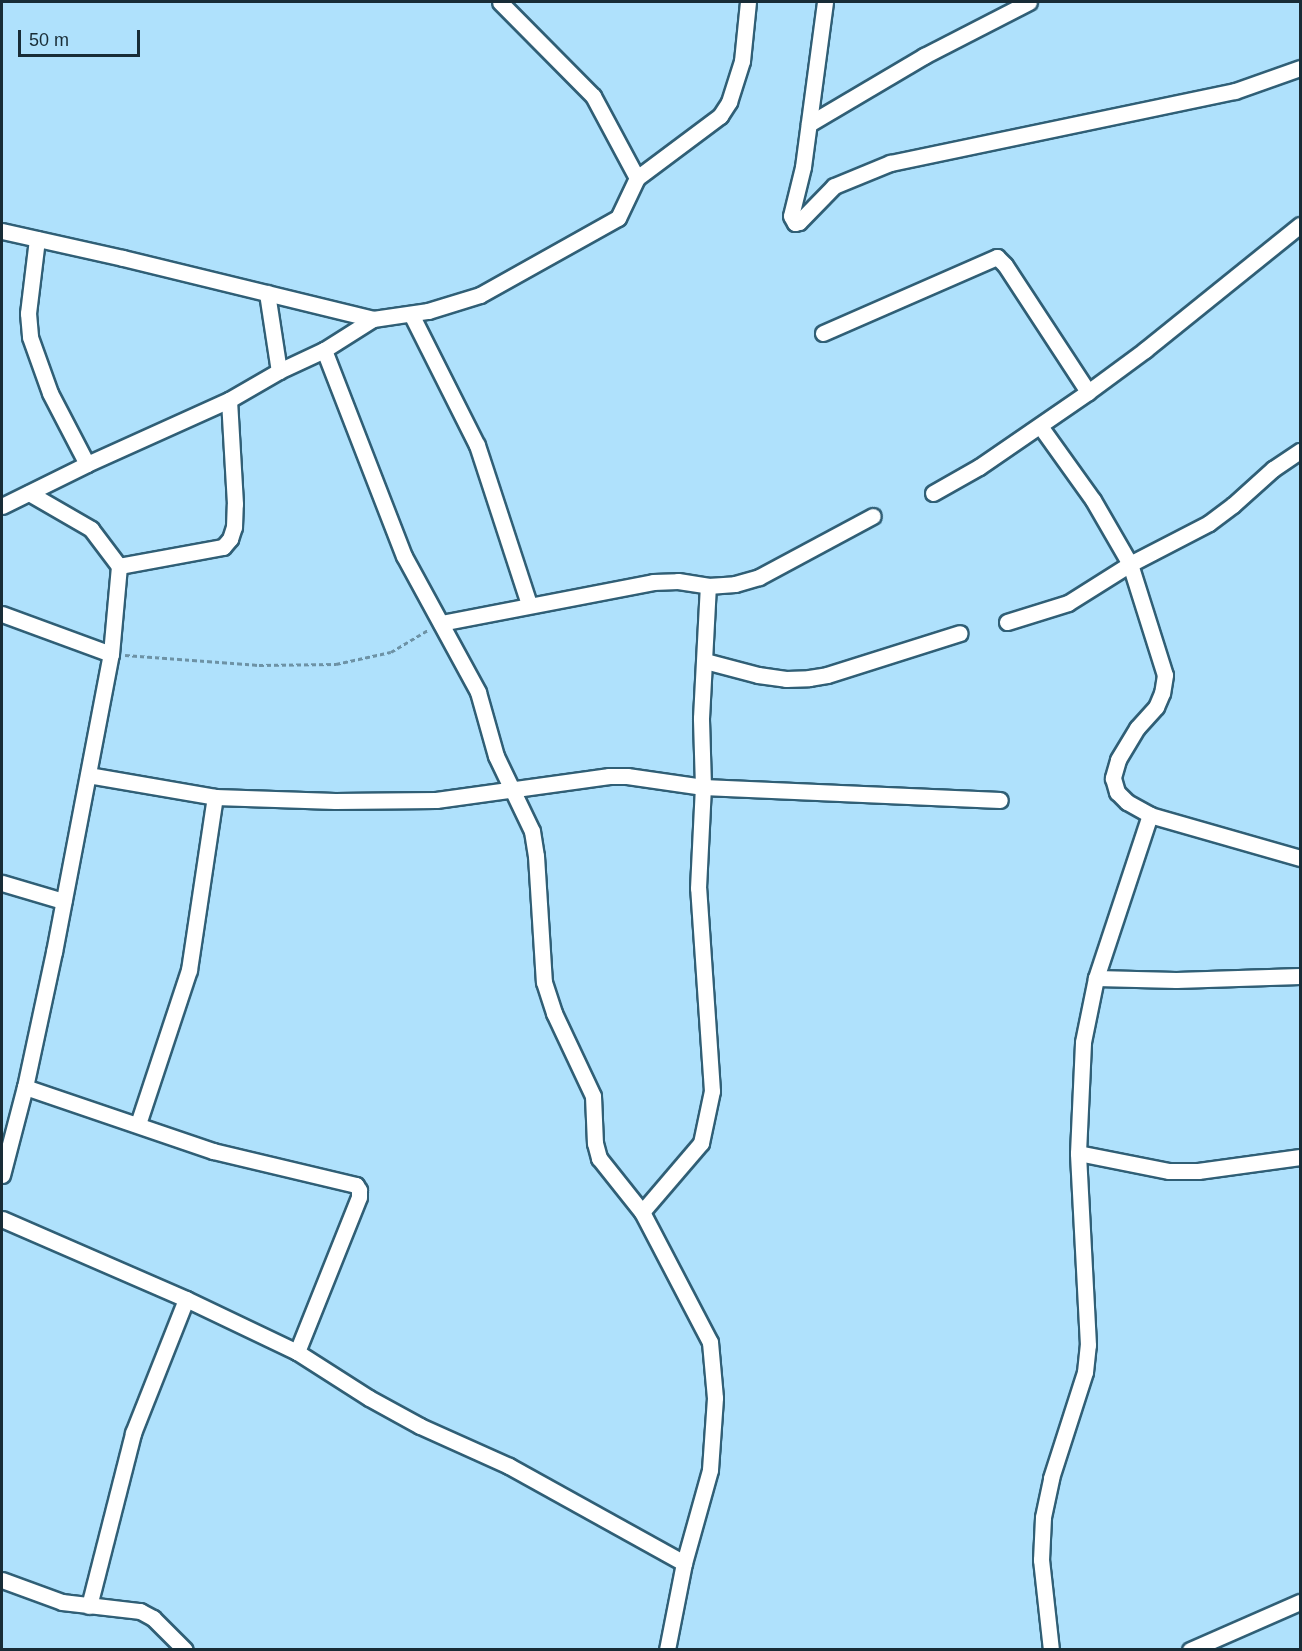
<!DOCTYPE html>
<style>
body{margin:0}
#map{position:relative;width:1302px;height:1651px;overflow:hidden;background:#afe1fc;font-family:Helvetica,sans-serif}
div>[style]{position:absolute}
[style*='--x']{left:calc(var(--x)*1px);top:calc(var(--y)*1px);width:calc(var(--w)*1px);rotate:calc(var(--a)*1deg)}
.path>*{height:3px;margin-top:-1.5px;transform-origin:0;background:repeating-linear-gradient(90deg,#6d92a5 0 4.5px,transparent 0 7.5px)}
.roads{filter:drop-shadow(2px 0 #305f76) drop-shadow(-2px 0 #305f76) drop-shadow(0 2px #305f76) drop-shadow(0 -2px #305f76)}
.minor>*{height:15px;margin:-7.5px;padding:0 7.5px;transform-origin:7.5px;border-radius:7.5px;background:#fff}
span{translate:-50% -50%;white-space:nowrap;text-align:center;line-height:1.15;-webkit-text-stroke:6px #afe1fc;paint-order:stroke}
.frame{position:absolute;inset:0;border:3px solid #182c36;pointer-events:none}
.scale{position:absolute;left:18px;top:30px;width:122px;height:27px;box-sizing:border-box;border:3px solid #182c36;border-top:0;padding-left:8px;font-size:18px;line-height:21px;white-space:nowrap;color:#182c36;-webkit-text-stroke:4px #afe1fc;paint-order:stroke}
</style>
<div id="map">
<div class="path">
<i style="--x:125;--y:655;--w:134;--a:4.3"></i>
<i style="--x:259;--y:665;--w:77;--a:-0.7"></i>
<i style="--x:336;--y:664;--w:56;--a:-12.3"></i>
<i style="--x:391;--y:652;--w:43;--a:-30.7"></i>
</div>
<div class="roads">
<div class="minor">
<i style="--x:825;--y:2;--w:166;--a:97.6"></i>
<i style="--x:803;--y:167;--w:50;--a:103.8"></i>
<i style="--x:791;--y:216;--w:8;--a:60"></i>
<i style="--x:795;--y:223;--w:4;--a:-14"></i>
<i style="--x:799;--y:222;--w:50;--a:-45.8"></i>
<i style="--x:834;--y:186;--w:61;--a:-22.3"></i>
<i style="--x:890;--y:163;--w:352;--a:-11.8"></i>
<i style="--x:1235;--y:91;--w:69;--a:-19.5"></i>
<i style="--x:809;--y:124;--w:134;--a:-30.6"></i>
<i style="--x:924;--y:56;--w:118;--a:-27.2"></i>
<i style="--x:637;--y:178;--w:104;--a:-36.8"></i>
<i style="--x:720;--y:116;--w:17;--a:-57"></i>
<i style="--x:729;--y:102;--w:43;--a:-72.4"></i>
<i style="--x:742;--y:61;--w:59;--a:-84.2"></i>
<i style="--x:2;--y:231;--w:124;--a:12.6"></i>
<i style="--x:123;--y:258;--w:257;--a:13.7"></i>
<i style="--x:37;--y:239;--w:75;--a:96.9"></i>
<i style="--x:28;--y:313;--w:24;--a:85"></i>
<i style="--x:30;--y:337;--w:59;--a:70.3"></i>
<i style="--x:50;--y:393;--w:80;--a:62.5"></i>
<i style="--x:267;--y:293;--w:79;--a:81.3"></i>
<i style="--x:411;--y:314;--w:147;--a:63.3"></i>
<i style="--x:477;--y:445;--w:167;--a:71.9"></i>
<i style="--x:823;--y:333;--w:190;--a:-23.6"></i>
<i style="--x:997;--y:257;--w:11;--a:45"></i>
<i style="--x:1005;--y:265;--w:152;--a:56.8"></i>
<i style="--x:324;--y:350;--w:221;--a:68.8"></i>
<i style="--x:404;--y:556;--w:155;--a:61.4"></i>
<i style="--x:478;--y:692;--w:66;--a:74.3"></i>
<i style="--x:496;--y:756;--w:83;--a:64.4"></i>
<i style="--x:532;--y:831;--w:25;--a:81"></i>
<i style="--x:536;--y:856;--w:126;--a:86.4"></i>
<i style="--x:544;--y:982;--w:33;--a:72"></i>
<i style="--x:554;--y:1013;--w:92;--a:64.8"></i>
<i style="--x:593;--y:1096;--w:47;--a:87.6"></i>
<i style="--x:595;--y:1143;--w:16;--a:75"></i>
<i style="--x:599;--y:1158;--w:69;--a:51.5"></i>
<i style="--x:642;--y:1212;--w:147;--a:62.4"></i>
<i style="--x:710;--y:1342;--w:56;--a:84.9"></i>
<i style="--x:715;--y:1398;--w:72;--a:94"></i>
<i style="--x:710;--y:1470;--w:97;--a:105.6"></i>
<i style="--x:684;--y:1563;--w:89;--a:101.1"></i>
<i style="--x:1040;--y:426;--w:91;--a:54.4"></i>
<i style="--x:1093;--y:500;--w:74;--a:60"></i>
<i style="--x:1130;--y:564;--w:116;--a:72.5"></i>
<i style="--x:1165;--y:675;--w:18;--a:99"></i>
<i style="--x:1162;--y:693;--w:15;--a:113"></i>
<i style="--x:1156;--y:707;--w:28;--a:132"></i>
<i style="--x:1137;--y:728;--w:37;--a:121"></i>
<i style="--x:1118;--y:760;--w:19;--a:106"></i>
<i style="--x:1113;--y:778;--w:15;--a:74"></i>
<i style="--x:1117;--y:792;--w:14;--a:45"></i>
<i style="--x:1127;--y:802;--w:26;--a:29"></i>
<i style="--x:1150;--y:815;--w:156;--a:16"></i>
<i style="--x:29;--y:493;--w:72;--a:30.1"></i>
<i style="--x:91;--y:529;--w:46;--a:52.9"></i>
<i style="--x:119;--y:566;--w:106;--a:-10.4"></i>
<i style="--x:223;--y:547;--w:11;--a:-49"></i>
<i style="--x:230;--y:539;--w:13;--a:-72"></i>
<i style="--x:234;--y:527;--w:23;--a:-88"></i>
<i style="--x:235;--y:504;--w:104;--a:-93.3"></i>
<i style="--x:933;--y:493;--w:53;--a:-29.5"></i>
<i style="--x:979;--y:467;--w:132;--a:-34.5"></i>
<i style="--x:1088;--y:392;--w:71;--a:-36.4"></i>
<i style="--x:1145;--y:350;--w:199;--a:-38.9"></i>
<i style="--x:2;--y:506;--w:95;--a:-26.3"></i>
<i style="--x:87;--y:464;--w:156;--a:-24.3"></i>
<i style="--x:229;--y:400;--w:58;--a:-30.1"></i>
<i style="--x:279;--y:371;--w:50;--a:-25"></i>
<i style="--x:324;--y:350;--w:58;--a:-32.3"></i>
<i style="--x:373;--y:319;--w:56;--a:-8.3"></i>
<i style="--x:428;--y:311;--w:54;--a:-17.1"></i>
<i style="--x:480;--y:295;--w:158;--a:-29.2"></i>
<i style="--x:618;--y:218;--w:44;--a:-64.6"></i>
<i style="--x:637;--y:178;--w:93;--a:-118.2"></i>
<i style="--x:593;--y:96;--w:132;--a:-134.7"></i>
<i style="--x:2;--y:614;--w:116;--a:20.2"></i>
<i style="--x:1007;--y:622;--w:64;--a:-17.3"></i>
<i style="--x:1068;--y:603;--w:73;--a:-32.2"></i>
<i style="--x:1130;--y:564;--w:89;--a:-27.4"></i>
<i style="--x:1209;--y:523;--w:30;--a:-37"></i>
<i style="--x:1233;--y:505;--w:54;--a:-42"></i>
<i style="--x:1273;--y:469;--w:32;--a:-34"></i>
<i style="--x:441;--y:623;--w:216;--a:-10.9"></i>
<i style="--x:653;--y:582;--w:25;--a:-2"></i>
<i style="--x:678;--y:581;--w:30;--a:9"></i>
<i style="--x:708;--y:586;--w:27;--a:-4"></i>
<i style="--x:735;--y:584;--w:25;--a:-16"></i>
<i style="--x:759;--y:577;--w:129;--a:-28.2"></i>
<i style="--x:705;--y:661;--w:55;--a:14.8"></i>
<i style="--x:758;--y:675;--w:28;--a:8"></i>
<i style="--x:786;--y:679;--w:23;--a:-2"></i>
<i style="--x:809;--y:678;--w:18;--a:-9"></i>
<i style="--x:827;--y:675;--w:139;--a:-17.5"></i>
<i style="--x:88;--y:775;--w:129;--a:9.8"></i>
<i style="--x:215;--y:797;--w:120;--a:1.9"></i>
<i style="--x:335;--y:801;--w:101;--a:-0.6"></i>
<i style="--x:436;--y:800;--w:175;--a:-7.9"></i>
<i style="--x:609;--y:776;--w:18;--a:0"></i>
<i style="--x:627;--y:776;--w:77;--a:8.2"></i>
<i style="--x:703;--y:787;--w:297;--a:2.5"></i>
<i style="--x:2;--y:883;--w:64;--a:16.4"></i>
<i style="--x:1096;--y:978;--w:80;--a:1.4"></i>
<i style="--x:1176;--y:980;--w:124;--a:-1.8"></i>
<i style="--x:25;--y:1087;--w:199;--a:18.8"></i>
<i style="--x:213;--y:1151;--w:147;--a:13.4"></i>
<i style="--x:356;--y:1185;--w:6;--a:59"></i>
<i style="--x:359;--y:1190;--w:7;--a:90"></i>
<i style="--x:359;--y:1197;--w:167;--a:111.8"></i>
<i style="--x:138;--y:1124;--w:162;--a:-71.7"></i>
<i style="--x:189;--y:970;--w:175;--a:-81.5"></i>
<i style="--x:1078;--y:1153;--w:93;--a:11.2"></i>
<i style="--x:1169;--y:1171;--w:29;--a:0"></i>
<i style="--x:1198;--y:1171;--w:103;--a:-7.8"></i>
<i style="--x:2;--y:1175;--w:91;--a:-75.4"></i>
<i style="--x:25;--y:1087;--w:138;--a:-77.9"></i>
<i style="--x:54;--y:952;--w:303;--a:-79.2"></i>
<i style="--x:111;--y:654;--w:88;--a:-84.8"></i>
<i style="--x:642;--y:1212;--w:91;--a:-49.5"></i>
<i style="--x:701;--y:1143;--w:53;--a:-78.1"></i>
<i style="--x:712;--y:1091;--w:203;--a:-93.9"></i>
<i style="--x:698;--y:888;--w:101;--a:-87.2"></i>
<i style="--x:703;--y:787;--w:69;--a:-91.7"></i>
<i style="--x:701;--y:718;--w:132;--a:-87"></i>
<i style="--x:2;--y:1219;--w:201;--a:23.5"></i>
<i style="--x:186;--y:1299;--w:123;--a:25.5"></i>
<i style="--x:297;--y:1352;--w:85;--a:32.6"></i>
<i style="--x:369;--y:1398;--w:58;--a:28.8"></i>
<i style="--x:420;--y:1426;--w:98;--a:24.2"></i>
<i style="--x:509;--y:1466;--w:200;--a:29"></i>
<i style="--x:2;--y:1580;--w:64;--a:20.1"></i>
<i style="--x:62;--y:1602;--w:79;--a:6.6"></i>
<i style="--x:140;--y:1611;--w:15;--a:28"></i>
<i style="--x:153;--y:1618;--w:45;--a:45"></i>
<i style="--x:89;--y:1606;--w:179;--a:-75.7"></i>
<i style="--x:133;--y:1433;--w:144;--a:-68.4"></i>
<i style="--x:1051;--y:1650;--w:91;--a:-96.3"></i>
<i style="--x:1041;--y:1560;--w:43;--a:-87.3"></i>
<i style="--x:1043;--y:1517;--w:40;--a:-78"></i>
<i style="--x:1051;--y:1478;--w:111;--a:-72.2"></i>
<i style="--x:1085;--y:1372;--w:27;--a:-84"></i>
<i style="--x:1088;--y:1345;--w:192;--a:-93"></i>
<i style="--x:1078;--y:1153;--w:111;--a:-87.4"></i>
<i style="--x:1083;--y:1042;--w:65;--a:-78.5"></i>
<i style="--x:1096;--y:978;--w:172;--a:-71.7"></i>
<i style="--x:1190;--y:1650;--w:120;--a:-23.6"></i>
</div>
</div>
<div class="frame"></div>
<div class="scale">50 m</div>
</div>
